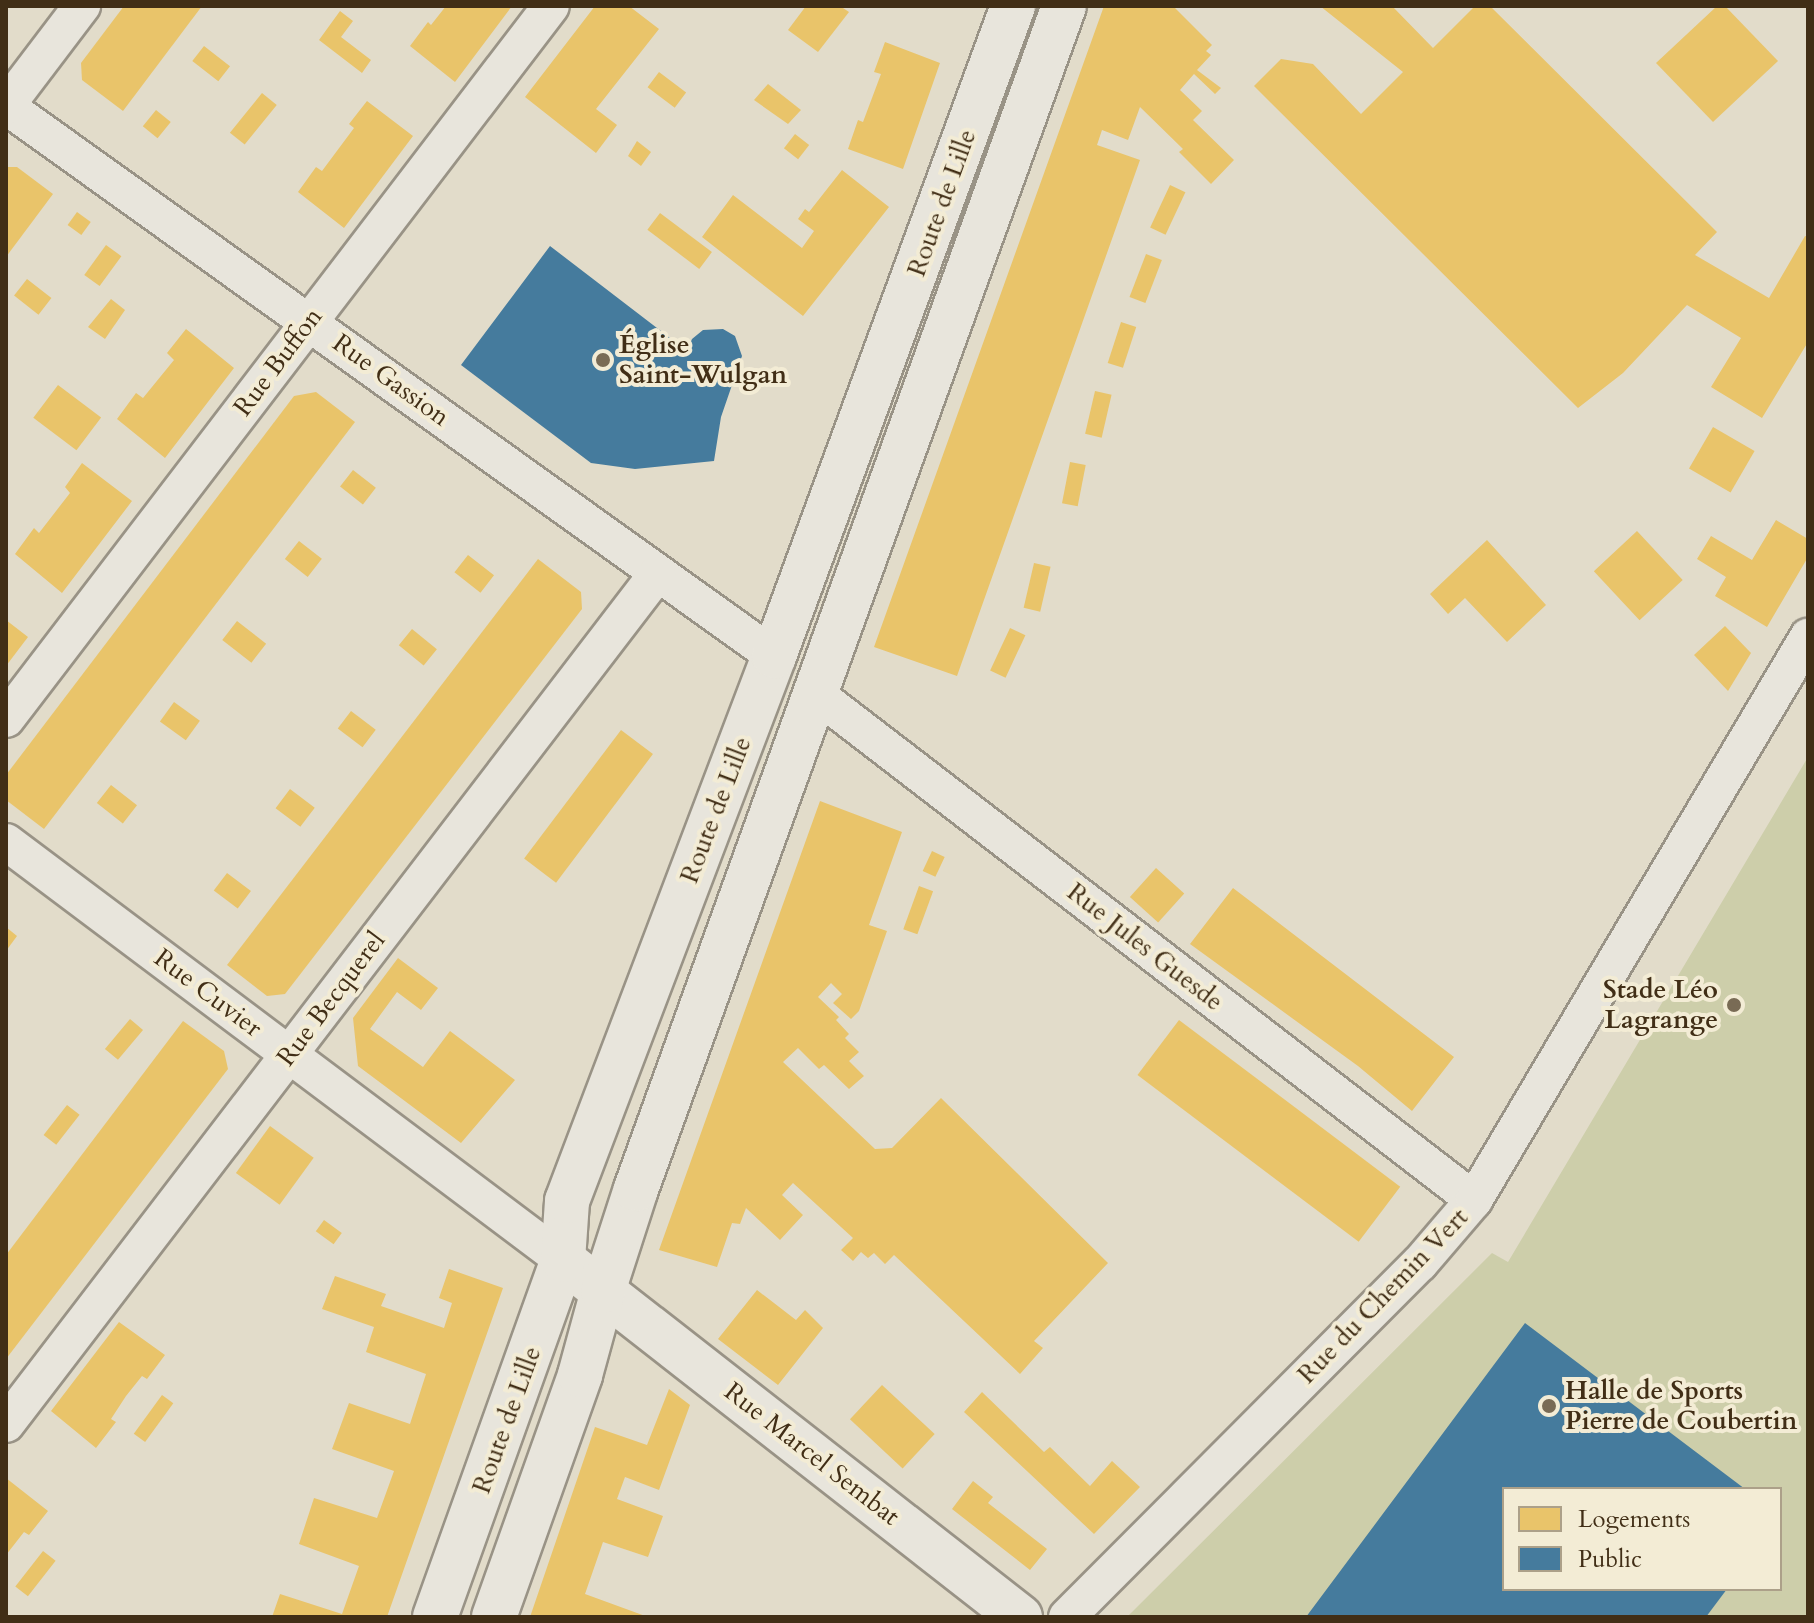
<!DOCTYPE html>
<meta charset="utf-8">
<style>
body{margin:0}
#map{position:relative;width:1814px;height:1623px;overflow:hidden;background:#e2dcca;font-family:Cardo,serif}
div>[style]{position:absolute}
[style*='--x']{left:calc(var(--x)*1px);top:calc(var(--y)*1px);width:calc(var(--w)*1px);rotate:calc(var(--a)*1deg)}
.green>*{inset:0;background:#cdceaa}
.homes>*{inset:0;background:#e9c46a;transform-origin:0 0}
.public>*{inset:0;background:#457b9d}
.roads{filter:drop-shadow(2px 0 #999386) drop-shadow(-2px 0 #999386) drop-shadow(0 2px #999386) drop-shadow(0 -2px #999386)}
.minor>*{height:36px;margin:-18px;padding:0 18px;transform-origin:18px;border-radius:18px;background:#e8e5dc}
.tertiary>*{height:44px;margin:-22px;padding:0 22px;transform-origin:22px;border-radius:22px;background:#e8e5dc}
.secondary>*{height:44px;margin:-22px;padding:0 22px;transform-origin:22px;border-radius:22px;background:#e8e5dc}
.dots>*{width:22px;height:22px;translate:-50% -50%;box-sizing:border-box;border:4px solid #f3ecd5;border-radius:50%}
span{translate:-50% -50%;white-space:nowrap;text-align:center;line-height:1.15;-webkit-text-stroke:8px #f3ecd5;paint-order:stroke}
.street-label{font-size:26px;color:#412e16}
.poi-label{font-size:26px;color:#412e16;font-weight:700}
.left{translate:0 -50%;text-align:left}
.right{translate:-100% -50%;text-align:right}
.frame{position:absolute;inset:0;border:8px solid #412e16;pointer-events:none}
.legend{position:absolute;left:1502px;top:1487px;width:280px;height:104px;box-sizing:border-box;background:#f3ecd5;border:2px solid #aca089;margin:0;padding:10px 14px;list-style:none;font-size:24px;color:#412e16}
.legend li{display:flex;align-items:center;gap:16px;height:40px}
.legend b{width:40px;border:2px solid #aca089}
</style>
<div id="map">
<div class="green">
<i style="clip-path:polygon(evenodd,1808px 757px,1808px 1617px,1127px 1617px,1492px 1253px,1508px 1262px,1808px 757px,1504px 1489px,1780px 1489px,1780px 1589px,1504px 1589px,1504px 1489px)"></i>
</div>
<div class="homes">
<i style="clip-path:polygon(124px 6px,202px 6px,123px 111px,82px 80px,81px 63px)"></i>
<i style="clip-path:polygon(446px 6px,512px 6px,455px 82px,410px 46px,428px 22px,431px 25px)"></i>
<i style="clip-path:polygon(595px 6px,629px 6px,659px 29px,596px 109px,617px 125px,596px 153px,525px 97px)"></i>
<i style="clip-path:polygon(806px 6px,840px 6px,849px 12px,818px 52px,788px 30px)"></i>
<i style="clip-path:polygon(1104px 6px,1173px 6px,1212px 45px,1206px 51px,1211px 55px,1197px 70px,1221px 88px,1215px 94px,1194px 74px,1180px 90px,1202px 111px,1193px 120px,1234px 160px,1211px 184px,1179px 152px,1183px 149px,1140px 107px,1128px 140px,1102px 130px,1097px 145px,1140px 160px,957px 676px,874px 647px)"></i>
<i style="clip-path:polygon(1320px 6px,1392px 6px,1433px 48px,1475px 6px,1490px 6px,1717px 232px,1695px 255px,1769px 298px,1805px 236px,1808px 237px,1808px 342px,1762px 418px,1711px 387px,1741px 338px,1687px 305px,1623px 373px,1578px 408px,1254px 86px,1281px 59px,1313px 64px,1361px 114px,1403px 72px)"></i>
<i style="clip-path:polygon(1717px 6px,1725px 6px,1778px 61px,1713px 122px,1656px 63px)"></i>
<i style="clip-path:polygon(340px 11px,353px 21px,341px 37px,371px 60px,362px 73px,319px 40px)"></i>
<i style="clip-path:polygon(885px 42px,940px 63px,903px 169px,848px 149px,858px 120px,863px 122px,881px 74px,874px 72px)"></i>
<i style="left:204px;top:46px;width:33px;height:19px;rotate:38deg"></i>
<i style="left:659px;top:72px;width:34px;height:19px;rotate:37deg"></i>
<i style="clip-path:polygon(768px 84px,801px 110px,788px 124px,754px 100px)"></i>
<i style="left:262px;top:93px;width:19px;height:51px;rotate:39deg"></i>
<i style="clip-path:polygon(367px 101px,413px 136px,344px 228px,298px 192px,316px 167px,322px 171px,354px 128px,349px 124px)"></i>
<i style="left:156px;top:110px;width:19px;height:21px;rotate:39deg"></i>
<i style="left:795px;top:134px;width:18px;height:18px;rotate:38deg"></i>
<i style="clip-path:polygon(637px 141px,651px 152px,641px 166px,628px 156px)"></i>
<i style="clip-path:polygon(6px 167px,17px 167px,53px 194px,6px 257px)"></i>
<i style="clip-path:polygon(842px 170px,889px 207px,803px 316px,702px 237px,733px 195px,802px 248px,814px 231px,798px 219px,805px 209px,809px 212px)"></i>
<i style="left:1170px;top:185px;width:17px;height:47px;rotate:25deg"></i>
<i style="left:77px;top:212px;width:17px;height:16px;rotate:36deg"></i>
<i style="left:660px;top:213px;width:65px;height:21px;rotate:37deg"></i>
<i style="left:106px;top:245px;width:19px;height:37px;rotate:36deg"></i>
<i style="left:1146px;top:254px;width:17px;height:46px;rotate:21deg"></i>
<i style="left:27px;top:279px;width:31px;height:21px;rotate:38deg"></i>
<i style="clip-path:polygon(111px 299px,125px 310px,105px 339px,88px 327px)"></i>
<i style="left:1121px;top:322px;width:16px;height:43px;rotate:18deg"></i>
<i style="clip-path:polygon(186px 329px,234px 368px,165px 458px,117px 419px,136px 393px,143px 398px,174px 360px,167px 353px)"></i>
<i style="left:58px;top:385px;width:54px;height:41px;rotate:37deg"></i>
<i style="left:1095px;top:391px;width:17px;height:44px;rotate:13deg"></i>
<i style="clip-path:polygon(316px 392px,355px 422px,44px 829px,6px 800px,6px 775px,294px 396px)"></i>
<i style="left:1713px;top:427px;width:48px;height:48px;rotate:30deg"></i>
<i style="left:1070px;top:462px;width:16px;height:42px;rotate:11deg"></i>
<i style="clip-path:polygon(82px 463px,132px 501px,62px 593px,15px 554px,34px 528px,39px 533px,70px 493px,65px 487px)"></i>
<i style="left:353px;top:470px;width:29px;height:21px;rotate:38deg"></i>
<i style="clip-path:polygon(1776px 520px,1808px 539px,1808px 557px,1767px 627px,1715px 596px,1726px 577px,1697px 559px,1711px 536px,1752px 560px)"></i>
<i style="left:1637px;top:531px;width:67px;height:59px;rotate:47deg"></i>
<i style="clip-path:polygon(1487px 540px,1546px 605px,1507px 642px,1465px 598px,1448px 614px,1430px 594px)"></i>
<i style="left:299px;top:541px;width:29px;height:23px;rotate:38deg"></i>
<i style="left:468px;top:555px;width:33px;height:22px;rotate:38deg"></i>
<i style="clip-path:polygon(538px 559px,581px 592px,582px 609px,285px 994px,267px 996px,227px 965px)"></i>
<i style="left:1034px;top:563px;width:17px;height:46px;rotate:13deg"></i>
<i style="clip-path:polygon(6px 620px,28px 637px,6px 666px)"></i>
<i style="left:237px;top:621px;width:37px;height:24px;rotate:38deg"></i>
<i style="clip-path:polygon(1725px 626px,1751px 653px,1728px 691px,1694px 655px)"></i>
<i style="left:1010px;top:628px;width:17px;height:47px;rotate:25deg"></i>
<i style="left:412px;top:629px;width:32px;height:21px;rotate:39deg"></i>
<i style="left:174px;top:702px;width:32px;height:24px;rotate:36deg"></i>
<i style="left:351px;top:711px;width:31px;height:22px;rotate:37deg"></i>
<i style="left:621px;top:730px;width:40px;height:161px;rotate:37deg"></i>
<i style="left:111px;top:785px;width:33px;height:23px;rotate:38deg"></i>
<i style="left:290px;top:789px;width:31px;height:24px;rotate:37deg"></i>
<i style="clip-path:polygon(820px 801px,902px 832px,869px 925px,887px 931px,859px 1011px,851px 1019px,833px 1003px,842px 994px,831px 983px,818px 997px,839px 1017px,836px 1020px,849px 1034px,845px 1038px,859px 1052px,849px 1061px,864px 1076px,849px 1089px,824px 1065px,819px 1069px,798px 1048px,783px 1062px,875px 1149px,892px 1148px,941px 1098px,1108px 1263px,1034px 1341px,1043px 1348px,1020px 1374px,894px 1255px,885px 1264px,874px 1253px,868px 1258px,861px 1252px,853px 1261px,841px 1250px,853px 1238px,793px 1183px,782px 1195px,803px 1215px,780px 1240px,746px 1208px,740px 1224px,732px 1223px,717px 1267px,659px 1250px)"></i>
<i style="left:932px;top:851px;width:14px;height:22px;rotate:25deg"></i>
<i style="left:1156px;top:868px;width:38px;height:39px;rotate:42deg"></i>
<i style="left:227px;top:873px;width:30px;height:22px;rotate:37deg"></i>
<i style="left:919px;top:886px;width:15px;height:46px;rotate:20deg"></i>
<i style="clip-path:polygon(1233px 888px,1454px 1057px,1412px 1111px,1358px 1066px,1190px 944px)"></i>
<i style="clip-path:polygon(6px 927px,17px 936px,6px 951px)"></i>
<i style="clip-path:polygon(398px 958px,438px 988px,421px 1010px,397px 992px,370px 1029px,423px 1067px,450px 1031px,515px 1080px,461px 1143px,358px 1066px,353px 1018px)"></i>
<i style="left:130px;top:1019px;width:17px;height:39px;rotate:40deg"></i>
<i style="left:1179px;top:1020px;width:277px;height:69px;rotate:37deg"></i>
<i style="clip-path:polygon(183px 1021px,224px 1051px,228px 1069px,6px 1359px,6px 1255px)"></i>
<i style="left:67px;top:1105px;width:16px;height:38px;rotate:38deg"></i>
<i style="left:270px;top:1126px;width:54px;height:58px;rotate:36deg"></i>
<i style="left:324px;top:1220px;width:22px;height:14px;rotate:36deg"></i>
<i style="clip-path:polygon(449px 1269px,503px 1288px,387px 1617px,272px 1617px,280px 1594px,342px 1614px,359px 1566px,299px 1544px,314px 1498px,377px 1518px,394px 1471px,332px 1449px,349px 1403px,410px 1424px,426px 1374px,366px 1352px,374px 1327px,322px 1309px,335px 1276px,386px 1294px,381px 1306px,444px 1328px,452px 1303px,439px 1298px)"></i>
<i style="clip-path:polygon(757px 1290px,796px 1320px,805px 1310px,823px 1328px,778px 1385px,718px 1339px)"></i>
<i style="clip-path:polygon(119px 1322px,165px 1355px,147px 1379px,142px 1376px,126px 1396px,111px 1419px,116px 1422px,96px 1448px,51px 1411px)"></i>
<i style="left:882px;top:1385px;width:72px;height:47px;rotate:43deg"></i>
<i style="clip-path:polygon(669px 1389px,690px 1405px,659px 1490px,625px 1477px,617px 1499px,663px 1516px,648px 1557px,603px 1542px,585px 1594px,648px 1617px,530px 1617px,595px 1427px,647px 1445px)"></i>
<i style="clip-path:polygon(982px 1392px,1044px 1452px,1050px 1447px,1090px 1486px,1112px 1461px,1140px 1487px,1094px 1534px,964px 1412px)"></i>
<i style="left:162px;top:1395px;width:14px;height:48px;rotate:36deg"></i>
<i style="clip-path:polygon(6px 1478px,48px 1511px,29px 1535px,24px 1532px,6px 1555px)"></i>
<i style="clip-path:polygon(973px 1481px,993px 1497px,988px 1503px,1047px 1549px,1030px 1570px,952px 1509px)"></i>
<i style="left:43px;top:1551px;width:16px;height:45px;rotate:38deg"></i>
</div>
<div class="public">
<i style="clip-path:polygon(550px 246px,687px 351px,692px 339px,703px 330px,723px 329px,735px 336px,742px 356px,721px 417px,714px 461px,635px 469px,591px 463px,461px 365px)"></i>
<i style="clip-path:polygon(1525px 1323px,1745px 1489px,1504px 1489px,1504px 1589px,1727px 1589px,1706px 1617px,1306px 1617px)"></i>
</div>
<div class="roads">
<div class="minor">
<i style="--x:6;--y:106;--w:945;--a:35.61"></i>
<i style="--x:6;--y:106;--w:126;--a:-52.8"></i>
<i style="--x:816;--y:694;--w:830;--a:37.56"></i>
<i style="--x:6;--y:719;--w:897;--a:-52.61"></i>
<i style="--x:6;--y:842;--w:696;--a:36.89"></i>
<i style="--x:6;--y:1424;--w:1071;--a:-52.55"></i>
<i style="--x:1067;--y:1617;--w:500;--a:-45.1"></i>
<i style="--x:1420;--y:1263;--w:83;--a:-49.4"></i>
<i style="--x:1474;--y:1200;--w:655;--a:-59.32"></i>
</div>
<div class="tertiary">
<i style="--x:563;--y:1260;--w:580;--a:38"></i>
</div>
<div class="secondary">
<i style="--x:435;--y:1617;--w:379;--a:-70.3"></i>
<i style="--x:563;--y:1260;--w:59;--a:-86.1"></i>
<i style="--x:567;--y:1201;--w:583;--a:-69.2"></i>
<i style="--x:774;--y:656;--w:693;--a:-69.81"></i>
<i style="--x:494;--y:1617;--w:257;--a:-70.4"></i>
<i style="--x:580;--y:1375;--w:87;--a:-74.7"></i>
<i style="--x:603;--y:1291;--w:107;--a:-72.1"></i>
<i style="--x:636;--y:1189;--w:1258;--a:-70.11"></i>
</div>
</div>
<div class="dots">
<i style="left:603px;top:360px;background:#796b55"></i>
<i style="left:1734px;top:1005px;background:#796b55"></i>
<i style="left:1549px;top:1406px;background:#796b55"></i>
</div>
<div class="street-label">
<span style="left:942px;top:203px;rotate:-70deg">Route de Lille</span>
<span style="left:278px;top:362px;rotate:-53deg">Rue Buffon</span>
<span style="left:391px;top:380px;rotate:36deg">Rue Gassion</span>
<span style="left:716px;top:810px;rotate:-69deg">Route de Lille</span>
<span style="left:1145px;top:947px;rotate:38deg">Rue Jules Guesde</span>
<span style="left:208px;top:993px;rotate:37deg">Rue Cuvier</span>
<span style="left:331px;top:999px;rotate:-53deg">Rue Becquerel</span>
<span style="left:1383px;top:1296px;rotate:-46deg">Rue du Chemin Vert</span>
<span style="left:507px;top:1420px;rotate:-70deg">Route de Lille</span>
<span style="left:812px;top:1454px;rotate:38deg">Rue Marcel Sembat</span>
</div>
<div class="poi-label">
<span class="left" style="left:619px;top:360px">Église<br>Saint-Wulgan</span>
<span class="right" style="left:1718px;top:1005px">Stade Léo<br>Lagrange</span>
<span class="left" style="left:1565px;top:1406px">Halle de Sports<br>Pierre de Coubertin</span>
</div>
<div class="frame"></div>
<ul class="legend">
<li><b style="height:22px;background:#e9c46a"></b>Logements</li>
<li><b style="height:22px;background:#457b9d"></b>Public</li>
</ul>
</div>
